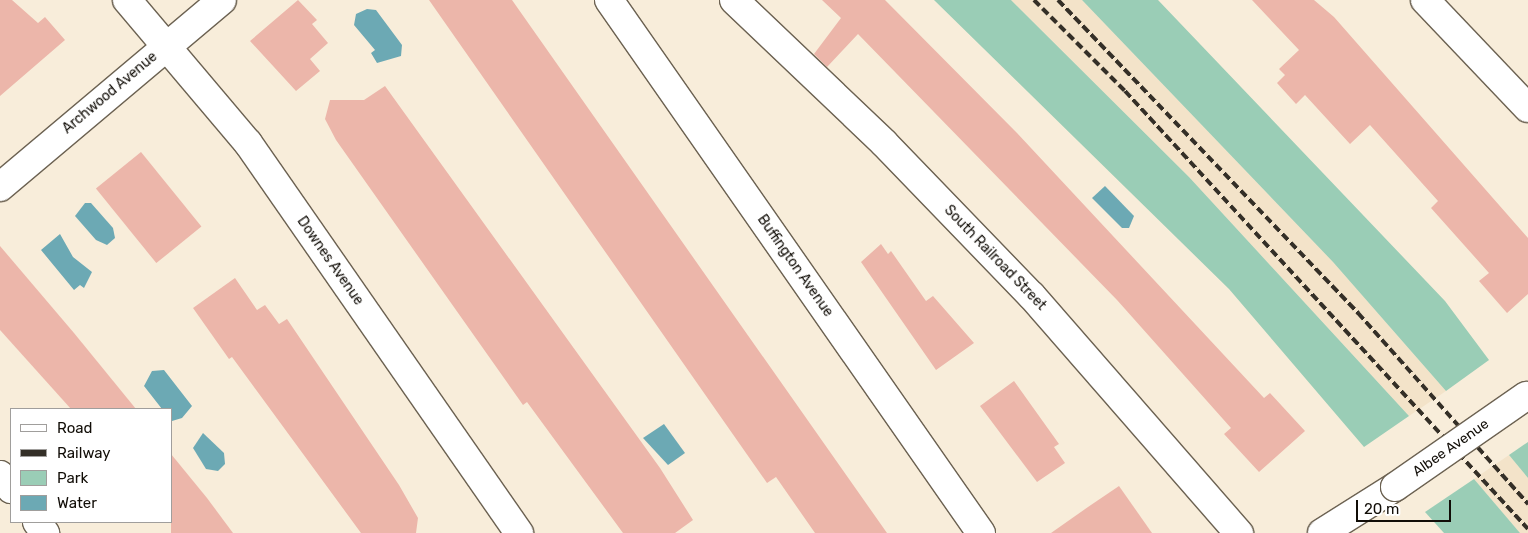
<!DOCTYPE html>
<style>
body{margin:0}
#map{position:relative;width:1528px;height:533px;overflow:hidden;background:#f8edda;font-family:Rubik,sans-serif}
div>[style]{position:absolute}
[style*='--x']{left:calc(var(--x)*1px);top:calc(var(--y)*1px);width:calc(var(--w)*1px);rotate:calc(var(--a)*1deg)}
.built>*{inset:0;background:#f3e3c9}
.green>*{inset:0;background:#9acdb6}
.water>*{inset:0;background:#6ca9b4}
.building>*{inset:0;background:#ecb6aa;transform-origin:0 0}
.roads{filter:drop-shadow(1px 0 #6c6252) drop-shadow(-1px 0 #6c6252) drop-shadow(0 1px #6c6252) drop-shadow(0 -1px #6c6252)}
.minor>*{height:28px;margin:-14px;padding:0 14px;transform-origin:14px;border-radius:14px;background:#fff}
.rail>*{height:4px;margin-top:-2px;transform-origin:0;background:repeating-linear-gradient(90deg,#342f27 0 8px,transparent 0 12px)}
.bridges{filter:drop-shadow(1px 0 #6c6252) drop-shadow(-1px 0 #6c6252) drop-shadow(0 1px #6c6252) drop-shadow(0 -1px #6c6252)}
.minor-bridge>*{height:28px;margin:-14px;padding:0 14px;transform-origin:14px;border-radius:14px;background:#fff}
span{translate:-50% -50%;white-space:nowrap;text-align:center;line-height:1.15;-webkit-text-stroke:4px #fff;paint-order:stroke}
.street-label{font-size:14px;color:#110d07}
.legend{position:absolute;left:10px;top:408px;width:162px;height:115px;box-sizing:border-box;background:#fff;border:1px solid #a09e9c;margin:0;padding:6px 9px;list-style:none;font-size:15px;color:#110d07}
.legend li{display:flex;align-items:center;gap:10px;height:25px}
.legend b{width:25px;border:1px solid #a09e9c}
.scale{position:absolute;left:1356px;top:500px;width:95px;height:22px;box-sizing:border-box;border:2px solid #110d07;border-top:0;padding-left:6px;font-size:15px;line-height:18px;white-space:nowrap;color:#110d07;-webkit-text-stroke:4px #fff;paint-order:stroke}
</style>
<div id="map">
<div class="built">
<i style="clip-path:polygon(1011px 0,1082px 0,1333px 262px,1446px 391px,1409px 416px,1189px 177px)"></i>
<i style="clip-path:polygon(1509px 455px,1528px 478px,1528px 533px,1520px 533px,1474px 479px)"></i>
</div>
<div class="green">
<i style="clip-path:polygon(934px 0,1011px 0,1189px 177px,1409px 416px,1364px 447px,1229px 289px)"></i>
<i style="clip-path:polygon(1082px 0,1158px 0,1445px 301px,1489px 360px,1446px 391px,1333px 262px)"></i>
<i style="clip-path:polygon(1528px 442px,1528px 478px,1509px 455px)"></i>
<i style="clip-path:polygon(1474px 479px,1520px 533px,1444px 533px,1425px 512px)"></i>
</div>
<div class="water">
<i style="clip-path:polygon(367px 9px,376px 10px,402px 45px,401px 56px,377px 63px,371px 53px,375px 50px,354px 25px,356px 14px)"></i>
<i style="clip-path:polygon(1105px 186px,1134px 216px,1129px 228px,1122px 228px,1092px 198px)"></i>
<i style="clip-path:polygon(85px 203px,91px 203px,113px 228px,115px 238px,107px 245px,96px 240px,75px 216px)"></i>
<i style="clip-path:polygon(60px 234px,73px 257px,92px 272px,84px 288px,80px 285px,74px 290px,41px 250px)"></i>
<i style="clip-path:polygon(164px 370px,192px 406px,182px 418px,172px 421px,171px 409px,162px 409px,144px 386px,152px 371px)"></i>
<i style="clip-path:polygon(664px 424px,685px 453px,668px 465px,643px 438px)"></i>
<i style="clip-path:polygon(203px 433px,224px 453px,225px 464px,218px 471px,206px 469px,193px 448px)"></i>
</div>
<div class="building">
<i style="clip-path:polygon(0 0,12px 0,38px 23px,45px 17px,65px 40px,0 96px)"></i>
<i style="clip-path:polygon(298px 0,317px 20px,312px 24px,328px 43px,310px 59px,320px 71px,296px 91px,250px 41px)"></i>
<i style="clip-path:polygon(429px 0,512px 0,887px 533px,815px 533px,776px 477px,767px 483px)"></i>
<i style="clip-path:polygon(822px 0,885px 0,1017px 133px,1264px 398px,1270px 393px,1305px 431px,1259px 472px,1224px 434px,1231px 428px,1117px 300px,858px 34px,827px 67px,814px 54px,841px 18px)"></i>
<i style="clip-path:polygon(1252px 0,1314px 0,1334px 17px,1528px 238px,1528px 294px,1507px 313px,1479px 281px,1489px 273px,1431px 208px,1438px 201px,1370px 125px,1350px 144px,1305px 95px,1296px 104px,1277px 83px,1285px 75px,1279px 69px,1299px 50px)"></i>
<i style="clip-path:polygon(385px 86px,660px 468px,693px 520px,675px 533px,623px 533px,527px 402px,523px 405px,336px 140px,325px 119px,330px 100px,364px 100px)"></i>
<i style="left:141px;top:152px;width:96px;height:58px;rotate:51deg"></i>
<i style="clip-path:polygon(881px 244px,888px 254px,891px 251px,926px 301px,933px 296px,974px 343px,936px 370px,861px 262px)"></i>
<i style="clip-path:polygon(0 246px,74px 333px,136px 409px,71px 409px,0 330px)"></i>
<i style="clip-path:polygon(235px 278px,257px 310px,265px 305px,279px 324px,287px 319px,399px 485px,418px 518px,416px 533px,361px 533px,232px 357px,229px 359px,193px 308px)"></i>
<i style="clip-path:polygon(1014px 381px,1059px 444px,1054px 447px,1065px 463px,1037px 482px,980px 406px)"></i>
<i style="clip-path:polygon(171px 454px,207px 498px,233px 533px,171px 533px)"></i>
<i style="clip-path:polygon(1119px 486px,1152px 533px,1051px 533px,1088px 507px)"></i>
</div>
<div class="roads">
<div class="minor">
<i style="--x:127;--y:0;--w:187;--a:49.8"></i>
<i style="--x:248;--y:143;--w:475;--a:55.2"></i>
<i style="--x:609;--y:0;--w:650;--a:55.09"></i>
<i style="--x:734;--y:0;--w:207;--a:43.6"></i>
<i style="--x:884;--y:143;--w:213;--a:46"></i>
<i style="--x:1032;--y:296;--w:315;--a:48.9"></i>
<i style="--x:1425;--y:0;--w:149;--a:46.4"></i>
<i style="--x:0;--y:187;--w:290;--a:-40.1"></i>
<i style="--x:0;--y:475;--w:18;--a:52"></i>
<i style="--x:37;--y:522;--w:14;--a:54"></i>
<i style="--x:1322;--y:533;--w:86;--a:-32.2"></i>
</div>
</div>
<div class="rail">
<i style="--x:1034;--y:0;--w:129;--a:45"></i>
<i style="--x:1125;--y:91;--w:595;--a:47.38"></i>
<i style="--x:1058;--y:0;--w:434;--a:46.2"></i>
<i style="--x:1358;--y:313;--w:256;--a:48.3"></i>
</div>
<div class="bridges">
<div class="minor-bridge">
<i style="--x:1395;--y:487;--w:160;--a:-34.8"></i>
</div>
</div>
<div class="street-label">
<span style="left:110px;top:93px;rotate:-40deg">Archwood Avenue</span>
<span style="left:995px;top:258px;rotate:46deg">South Railroad Street</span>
<span style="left:330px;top:261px;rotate:55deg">Downes Avenue</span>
<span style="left:795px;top:266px;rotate:55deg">Buffington Avenue</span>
<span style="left:1451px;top:448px;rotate:-35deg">Albee Avenue</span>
</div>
<ul class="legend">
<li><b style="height:6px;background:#fff"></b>Road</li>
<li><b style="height:6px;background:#342f27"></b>Railway</li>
<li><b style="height:14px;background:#9acdb6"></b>Park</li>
<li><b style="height:14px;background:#6ca9b4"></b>Water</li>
</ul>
<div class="scale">20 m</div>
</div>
